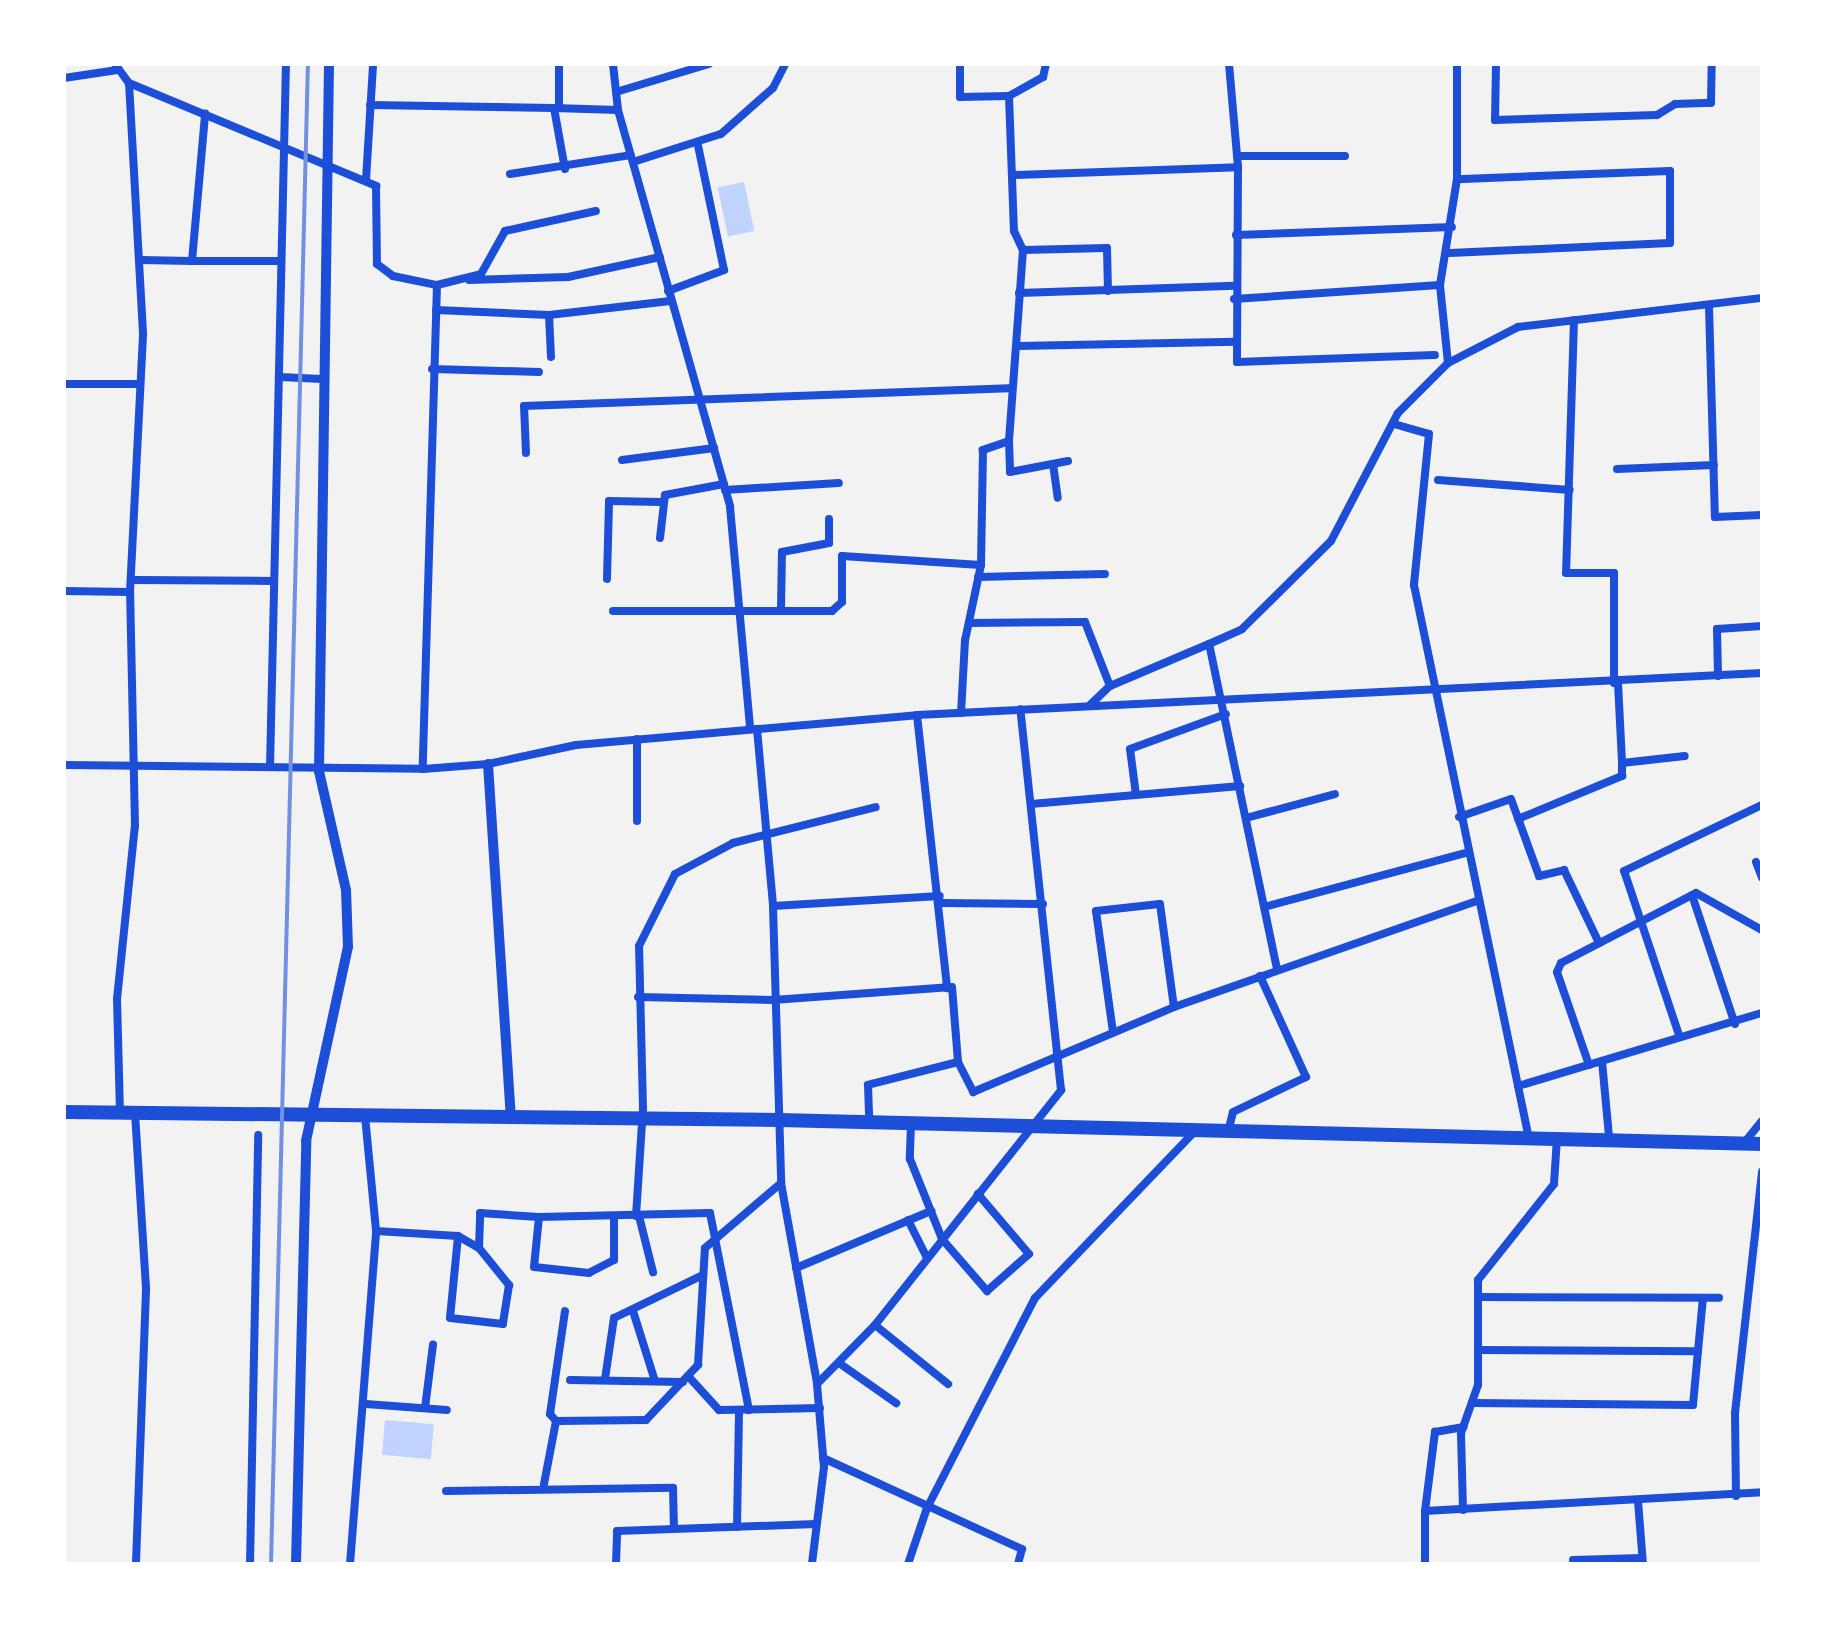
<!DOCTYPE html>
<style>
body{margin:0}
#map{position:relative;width:1826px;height:1628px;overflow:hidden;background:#f2f2f2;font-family:Lato,sans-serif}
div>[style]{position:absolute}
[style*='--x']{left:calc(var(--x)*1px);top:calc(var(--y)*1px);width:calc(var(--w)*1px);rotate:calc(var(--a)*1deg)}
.water>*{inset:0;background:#bfd3fe;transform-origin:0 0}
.minor>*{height:8px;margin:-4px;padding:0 4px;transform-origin:4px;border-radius:4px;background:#1d4ed8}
.tertiary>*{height:10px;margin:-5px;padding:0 5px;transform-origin:5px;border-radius:5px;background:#1d4ed8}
.primary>*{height:14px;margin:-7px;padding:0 7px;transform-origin:7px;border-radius:7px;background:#1d4ed8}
.rail>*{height:4px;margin:-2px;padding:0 2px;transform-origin:2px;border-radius:2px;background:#7290e2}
span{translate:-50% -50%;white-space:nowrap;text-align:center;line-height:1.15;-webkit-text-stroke:7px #fff;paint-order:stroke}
.frame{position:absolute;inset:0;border:66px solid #fff;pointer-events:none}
</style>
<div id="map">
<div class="water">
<i style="left:744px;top:182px;width:50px;height:27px;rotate:78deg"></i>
<i style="left:385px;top:1420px;width:49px;height:35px;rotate:5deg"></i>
</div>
<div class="minor">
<i style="--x:115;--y:64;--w:24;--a:54"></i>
<i style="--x:129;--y:83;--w:268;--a:22.6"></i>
<i style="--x:376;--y:186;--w:78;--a:89.3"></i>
<i style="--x:377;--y:264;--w:20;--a:37"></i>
<i style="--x:393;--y:276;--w:45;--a:11.6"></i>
<i style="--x:437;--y:285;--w:484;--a:91.7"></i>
<i style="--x:613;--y:64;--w:46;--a:83.8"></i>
<i style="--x:618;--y:110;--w:412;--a:74.2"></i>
<i style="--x:730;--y:507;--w:222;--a:84.8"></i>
<i style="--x:960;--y:64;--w:33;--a:90"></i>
<i style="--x:960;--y:97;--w:49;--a:-1.2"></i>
<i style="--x:1009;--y:96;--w:135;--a:87.9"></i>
<i style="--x:1014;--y:231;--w:21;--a:65"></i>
<i style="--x:1023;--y:250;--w:192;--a:94.2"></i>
<i style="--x:1009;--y:441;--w:28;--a:161"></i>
<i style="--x:983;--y:450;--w:115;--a:91"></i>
<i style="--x:981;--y:565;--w:77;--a:102"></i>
<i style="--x:965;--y:640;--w:73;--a:93.1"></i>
<i style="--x:1229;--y:64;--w:103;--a:85"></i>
<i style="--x:1238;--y:167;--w:195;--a:90.3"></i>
<i style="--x:1237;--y:362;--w:198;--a:-2"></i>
<i style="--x:1496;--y:64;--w:56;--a:91"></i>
<i style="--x:1495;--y:120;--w:162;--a:-1.8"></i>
<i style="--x:1657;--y:115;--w:21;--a:-31"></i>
<i style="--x:1675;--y:104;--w:36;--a:-2"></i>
<i style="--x:1711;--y:103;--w:39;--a:-89"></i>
<i style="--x:64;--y:78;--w:54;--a:-8.6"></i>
<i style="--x:616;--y:92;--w:97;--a:-16.8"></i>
<i style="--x:1009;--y:96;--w:39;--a:-29"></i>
<i style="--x:1043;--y:77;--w:13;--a:-77"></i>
<i style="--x:370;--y:105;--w:184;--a:0.9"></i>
<i style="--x:554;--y:108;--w:62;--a:79.8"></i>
<i style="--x:554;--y:108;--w:64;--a:1.8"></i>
<i style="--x:559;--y:108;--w:44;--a:-90"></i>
<i style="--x:1237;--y:156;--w:108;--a:0"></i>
<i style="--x:633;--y:162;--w:92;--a:-17.7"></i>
<i style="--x:721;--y:134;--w:69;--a:-41.5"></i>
<i style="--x:773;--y:88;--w:27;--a:-63"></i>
<i style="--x:510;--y:174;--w:122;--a:-8.9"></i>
<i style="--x:1013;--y:175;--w:225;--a:-2"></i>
<i style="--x:366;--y:180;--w:116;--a:-86.5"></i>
<i style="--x:1236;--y:235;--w:216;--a:-2.1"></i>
<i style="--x:1023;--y:250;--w:84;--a:-1.4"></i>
<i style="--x:1107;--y:248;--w:43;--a:88.7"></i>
<i style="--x:1450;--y:253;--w:220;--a:-2.6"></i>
<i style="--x:1670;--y:243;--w:72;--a:-90"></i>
<i style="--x:1670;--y:171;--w:213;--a:177.8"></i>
<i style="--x:141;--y:260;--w:51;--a:1.1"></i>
<i style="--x:192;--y:261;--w:148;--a:-84.9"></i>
<i style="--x:192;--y:261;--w:89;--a:0"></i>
<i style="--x:469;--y:280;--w:99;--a:-1.7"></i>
<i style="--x:568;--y:277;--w:94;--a:-12.3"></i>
<i style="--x:437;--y:285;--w:45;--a:-14"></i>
<i style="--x:481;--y:274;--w:49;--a:-60.8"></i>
<i style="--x:505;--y:231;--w:93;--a:-12.4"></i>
<i style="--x:668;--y:291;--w:60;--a:-20.6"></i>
<i style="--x:724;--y:270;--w:127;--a:-101.8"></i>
<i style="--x:1019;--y:293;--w:216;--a:-1.9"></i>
<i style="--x:1234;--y:299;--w:206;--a:-3.9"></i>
<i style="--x:1709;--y:306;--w:211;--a:88.4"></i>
<i style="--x:1715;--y:517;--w:47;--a:-2.4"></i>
<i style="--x:436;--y:310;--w:113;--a:2.5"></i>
<i style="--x:1574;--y:320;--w:253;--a:91.8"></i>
<i style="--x:1566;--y:573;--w:48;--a:0"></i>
<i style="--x:1614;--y:573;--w:110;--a:90"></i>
<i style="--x:1018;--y:346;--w:217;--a:-1.1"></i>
<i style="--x:551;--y:357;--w:42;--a:-92.7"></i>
<i style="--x:549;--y:315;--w:122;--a:-6.6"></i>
<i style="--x:1448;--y:363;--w:78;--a:-95.9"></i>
<i style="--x:1440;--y:285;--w:107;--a:-80.9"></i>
<i style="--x:1457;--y:179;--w:115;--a:-90"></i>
<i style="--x:432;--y:369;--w:107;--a:1.6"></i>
<i style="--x:280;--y:377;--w:42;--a:2.7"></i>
<i style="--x:64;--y:384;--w:75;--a:0"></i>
<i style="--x:1394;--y:424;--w:36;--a:16"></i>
<i style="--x:1429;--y:434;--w:152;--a:95.7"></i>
<i style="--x:1414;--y:585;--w:561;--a:78.27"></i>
<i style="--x:1009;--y:441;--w:31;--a:88"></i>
<i style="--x:1010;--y:472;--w:59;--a:-10.7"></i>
<i style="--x:526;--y:453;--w:47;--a:-92.4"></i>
<i style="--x:524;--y:406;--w:485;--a:-2.1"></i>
<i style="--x:622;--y:460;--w:93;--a:-7.4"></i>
<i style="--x:1053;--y:464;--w:34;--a:82"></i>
<i style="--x:1617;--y:469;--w:97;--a:-2.4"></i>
<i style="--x:1438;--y:480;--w:132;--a:4.3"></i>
<i style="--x:725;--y:490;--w:114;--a:-3.5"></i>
<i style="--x:660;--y:538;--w:43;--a:-83.4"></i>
<i style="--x:665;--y:495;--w:60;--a:-10.6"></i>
<i style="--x:978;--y:577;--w:127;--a:-1.4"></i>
<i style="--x:607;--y:579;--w:78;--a:-88.5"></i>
<i style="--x:609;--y:501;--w:52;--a:1.1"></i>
<i style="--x:135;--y:580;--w:139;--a:0.4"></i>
<i style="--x:64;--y:591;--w:66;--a:0.9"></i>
<i style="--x:781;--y:608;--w:56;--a:-89"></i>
<i style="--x:782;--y:552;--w:48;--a:-10.8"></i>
<i style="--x:829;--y:543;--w:24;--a:-90"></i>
<i style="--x:613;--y:611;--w:219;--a:0"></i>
<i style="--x:832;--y:611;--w:13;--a:-42"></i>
<i style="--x:842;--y:602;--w:46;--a:-90"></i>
<i style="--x:842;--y:556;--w:139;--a:3.7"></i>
<i style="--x:970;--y:623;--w:115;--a:-0.5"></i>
<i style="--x:1085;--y:622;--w:69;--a:68.7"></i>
<i style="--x:1718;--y:676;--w:47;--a:-91.2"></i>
<i style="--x:1717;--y:629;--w:45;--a:-3.8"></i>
<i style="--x:1618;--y:683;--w:80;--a:87.1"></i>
<i style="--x:1090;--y:705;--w:28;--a:-44"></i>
<i style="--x:1110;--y:686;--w:108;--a:-23"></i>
<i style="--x:917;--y:715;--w:275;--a:83.7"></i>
<i style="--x:757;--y:729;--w:178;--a:84.8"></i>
<i style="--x:773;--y:906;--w:277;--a:88.3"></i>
<i style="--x:781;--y:1183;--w:204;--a:79.8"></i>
<i style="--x:817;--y:1384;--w:83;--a:85.2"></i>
<i style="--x:824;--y:1467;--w:98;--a:97.1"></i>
<i style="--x:637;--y:739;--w:82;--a:90"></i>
<i style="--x:64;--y:765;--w:359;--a:0.6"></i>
<i style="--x:423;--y:769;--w:65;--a:-4.4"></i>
<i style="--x:488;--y:764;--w:90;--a:-12.2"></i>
<i style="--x:576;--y:745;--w:342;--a:-5"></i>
<i style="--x:917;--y:715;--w:846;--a:-2.85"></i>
<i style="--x:270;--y:767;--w:703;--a:-88.7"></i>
<i style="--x:1136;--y:795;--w:46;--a:-97.4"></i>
<i style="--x:1130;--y:749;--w:102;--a:-20"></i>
<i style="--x:1031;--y:804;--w:210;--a:-4.9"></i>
<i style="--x:1459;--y:817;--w:55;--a:-19.1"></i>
<i style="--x:1511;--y:799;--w:82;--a:70"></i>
<i style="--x:1539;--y:876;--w:26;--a:-13"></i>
<i style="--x:1564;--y:870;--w:81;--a:64.4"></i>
<i style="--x:1246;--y:818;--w:92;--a:-15.1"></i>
<i style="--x:1518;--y:819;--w:113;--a:-22.5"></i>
<i style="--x:1622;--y:776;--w:13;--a:-90"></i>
<i style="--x:1622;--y:763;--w:63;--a:-6.3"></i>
<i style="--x:1756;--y:862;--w:17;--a:69"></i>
<i style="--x:1692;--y:895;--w:136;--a:71.6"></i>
<i style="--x:941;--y:903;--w:102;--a:0.6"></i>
<i style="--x:773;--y:906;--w:167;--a:-3.4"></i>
<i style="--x:1264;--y:907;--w:209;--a:-15"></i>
<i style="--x:1277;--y:969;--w:332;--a:-101.8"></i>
<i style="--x:1209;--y:644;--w:36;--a:-24"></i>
<i style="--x:1242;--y:629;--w:125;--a:-44.7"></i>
<i style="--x:1331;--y:541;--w:144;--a:-62.4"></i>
<i style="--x:1398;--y:413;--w:71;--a:-45"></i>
<i style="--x:1448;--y:363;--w:79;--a:-27.2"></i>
<i style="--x:1518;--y:327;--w:246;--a:-6.8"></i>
<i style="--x:638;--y:997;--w:135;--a:1.3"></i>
<i style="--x:773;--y:1000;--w:179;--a:-4.2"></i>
<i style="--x:952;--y:987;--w:75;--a:85.4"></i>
<i style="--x:958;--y:1062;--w:93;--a:165.7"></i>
<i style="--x:868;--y:1085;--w:36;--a:88"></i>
<i style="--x:1113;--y:1032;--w:122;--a:-98"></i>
<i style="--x:1096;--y:911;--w:64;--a:-6.2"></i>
<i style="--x:1160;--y:904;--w:104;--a:82.3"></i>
<i style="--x:1679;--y:1035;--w:173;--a:-108.5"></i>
<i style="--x:1624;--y:871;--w:153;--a:-25.6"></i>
<i style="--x:1602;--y:1061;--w:75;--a:84.7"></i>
<i style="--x:958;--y:1062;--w:34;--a:63"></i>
<i style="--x:973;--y:1092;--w:218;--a:-22.9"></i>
<i style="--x:1174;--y:1007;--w:320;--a:-19.3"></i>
<i style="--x:1589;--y:1065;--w:98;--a:-109"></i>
<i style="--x:1557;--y:972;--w:10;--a:-66"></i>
<i style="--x:1561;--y:963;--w:152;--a:-27.4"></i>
<i style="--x:1696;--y:893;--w:76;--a:29.3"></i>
<i style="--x:1518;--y:1086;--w:255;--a:-16.7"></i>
<i style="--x:120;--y:1113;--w:114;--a:-91.5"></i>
<i style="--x:117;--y:999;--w:174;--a:-84.1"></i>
<i style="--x:135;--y:826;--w:234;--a:-91.2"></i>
<i style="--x:130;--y:592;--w:259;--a:-87.1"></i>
<i style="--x:143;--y:333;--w:250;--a:-93.2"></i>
<i style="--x:135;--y:1113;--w:177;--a:86.4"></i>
<i style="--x:146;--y:1290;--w:274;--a:92.1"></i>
<i style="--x:365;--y:1116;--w:116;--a:84.5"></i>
<i style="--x:376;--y:1231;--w:82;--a:3.5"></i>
<i style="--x:458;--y:1236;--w:24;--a:30"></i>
<i style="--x:479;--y:1248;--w:48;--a:51"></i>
<i style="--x:509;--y:1285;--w:39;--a:99"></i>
<i style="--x:503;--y:1324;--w:53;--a:-173.5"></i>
<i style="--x:450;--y:1318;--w:82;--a:-84.4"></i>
<i style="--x:911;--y:1123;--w:36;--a:92"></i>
<i style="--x:910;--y:1159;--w:86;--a:68.2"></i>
<i style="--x:942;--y:1239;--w:69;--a:49.1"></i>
<i style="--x:987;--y:1291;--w:56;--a:-41.4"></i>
<i style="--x:1029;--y:1254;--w:79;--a:-130.4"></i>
<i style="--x:1229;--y:1128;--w:16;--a:-76"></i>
<i style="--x:1233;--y:1112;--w:81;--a:-25.6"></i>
<i style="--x:1306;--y:1077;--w:111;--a:-114.5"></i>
<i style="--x:1744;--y:1143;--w:28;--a:-51"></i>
<i style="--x:636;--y:1216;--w:108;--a:-86.3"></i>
<i style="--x:643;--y:1108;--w:162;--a:-91.4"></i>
<i style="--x:639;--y:946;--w:80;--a:-63.4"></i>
<i style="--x:675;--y:874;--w:66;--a:-28.1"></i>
<i style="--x:733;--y:843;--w:147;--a:-14.1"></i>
<i style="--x:639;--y:1216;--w:58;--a:76"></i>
<i style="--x:614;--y:1217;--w:43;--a:90"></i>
<i style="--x:614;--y:1260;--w:28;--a:153"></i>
<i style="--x:589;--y:1273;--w:55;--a:-173.8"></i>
<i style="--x:534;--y:1267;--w:50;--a:-84.3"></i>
<i style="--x:539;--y:1217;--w:171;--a:-1.3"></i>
<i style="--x:710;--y:1213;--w:201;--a:78.8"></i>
<i style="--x:908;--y:1220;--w:42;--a:63.4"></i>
<i style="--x:479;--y:1248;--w:35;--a:-88"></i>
<i style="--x:480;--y:1213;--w:59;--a:3.9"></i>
<i style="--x:796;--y:1268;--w:147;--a:-22.9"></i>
<i style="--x:1478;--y:1297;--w:241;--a:0.2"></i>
<i style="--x:633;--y:1311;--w:73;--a:72.6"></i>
<i style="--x:875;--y:1325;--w:94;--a:38.9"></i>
<i style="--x:1478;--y:1350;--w:220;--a:0.3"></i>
<i style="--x:839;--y:1363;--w:70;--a:35.1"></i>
<i style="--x:688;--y:1376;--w:46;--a:47.6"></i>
<i style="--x:719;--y:1410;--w:101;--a:-1.1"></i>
<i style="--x:605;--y:1379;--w:62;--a:-81.6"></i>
<i style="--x:614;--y:1318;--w:99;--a:-25.8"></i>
<i style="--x:570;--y:1380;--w:113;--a:1"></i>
<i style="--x:817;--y:1384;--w:83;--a:-45.5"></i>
<i style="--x:875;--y:1325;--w:300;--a:-51.6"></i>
<i style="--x:1061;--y:1090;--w:383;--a:-96.1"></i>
<i style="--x:1472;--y:1403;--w:221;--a:0.5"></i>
<i style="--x:1693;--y:1405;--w:107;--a:-84.7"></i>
<i style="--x:366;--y:1404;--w:81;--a:4.2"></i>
<i style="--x:425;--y:1408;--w:64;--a:-82.8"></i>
<i style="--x:556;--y:1421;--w:9;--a:-131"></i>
<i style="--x:550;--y:1414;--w:104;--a:-81.7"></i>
<i style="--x:823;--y:1458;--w:219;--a:24.6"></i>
<i style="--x:1022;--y:1549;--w:16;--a:105"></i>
<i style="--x:544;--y:1484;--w:64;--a:-79.2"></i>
<i style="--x:556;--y:1421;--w:90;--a:-0.6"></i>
<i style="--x:646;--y:1420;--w:76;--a:-46.6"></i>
<i style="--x:698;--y:1365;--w:117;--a:-86.6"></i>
<i style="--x:705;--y:1248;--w:100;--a:-40.5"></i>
<i style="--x:446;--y:1491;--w:227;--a:-0.8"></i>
<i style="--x:673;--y:1488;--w:40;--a:88.6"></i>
<i style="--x:1736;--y:1496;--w:83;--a:-90.7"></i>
<i style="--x:1735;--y:1413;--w:243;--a:-83.6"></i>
<i style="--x:1638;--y:1501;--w:63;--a:85.5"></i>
<i style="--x:1463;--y:1510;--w:77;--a:-91.5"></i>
<i style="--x:1461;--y:1433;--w:51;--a:-70.5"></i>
<i style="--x:1478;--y:1385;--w:105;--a:-90"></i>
<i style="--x:1478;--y:1280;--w:122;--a:-51.6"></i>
<i style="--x:1554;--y:1184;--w:47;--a:-86.3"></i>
<i style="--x:1425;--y:1511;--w:80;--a:-82.8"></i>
<i style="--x:1435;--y:1432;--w:29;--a:-10"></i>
<i style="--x:737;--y:1527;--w:116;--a:-89"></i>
<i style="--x:1573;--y:1560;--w:69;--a:-1.7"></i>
<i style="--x:250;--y:1564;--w:429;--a:-88.9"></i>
<i style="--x:350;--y:1564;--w:334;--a:-85.5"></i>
<i style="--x:616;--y:1564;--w:33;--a:-88"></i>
<i style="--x:617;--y:1531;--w:199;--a:-2"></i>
<i style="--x:908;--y:1564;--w:59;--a:-71.3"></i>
<i style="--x:927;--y:1508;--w:236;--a:-62.8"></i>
<i style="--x:1035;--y:1298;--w:231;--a:-46.2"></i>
<i style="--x:1425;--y:1564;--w:53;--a:-90"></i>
<i style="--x:1425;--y:1511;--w:338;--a:-3.2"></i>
</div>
<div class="tertiary">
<i style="--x:488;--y:764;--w:354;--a:86.3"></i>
<i style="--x:296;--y:1564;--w:423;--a:-88.6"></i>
<i style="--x:306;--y:1141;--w:198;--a:-77.8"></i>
<i style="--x:348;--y:947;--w:57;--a:-92"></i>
<i style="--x:346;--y:890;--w:122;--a:-102.8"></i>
<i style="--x:319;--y:771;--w:707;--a:-89.19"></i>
</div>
<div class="primary">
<i style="--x:64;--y:1112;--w:714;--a:0.64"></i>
<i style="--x:778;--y:1120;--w:984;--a:1.4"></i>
</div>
<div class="rail">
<i style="--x:271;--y:1564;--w:1500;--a:-88.59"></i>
</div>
<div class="frame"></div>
</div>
